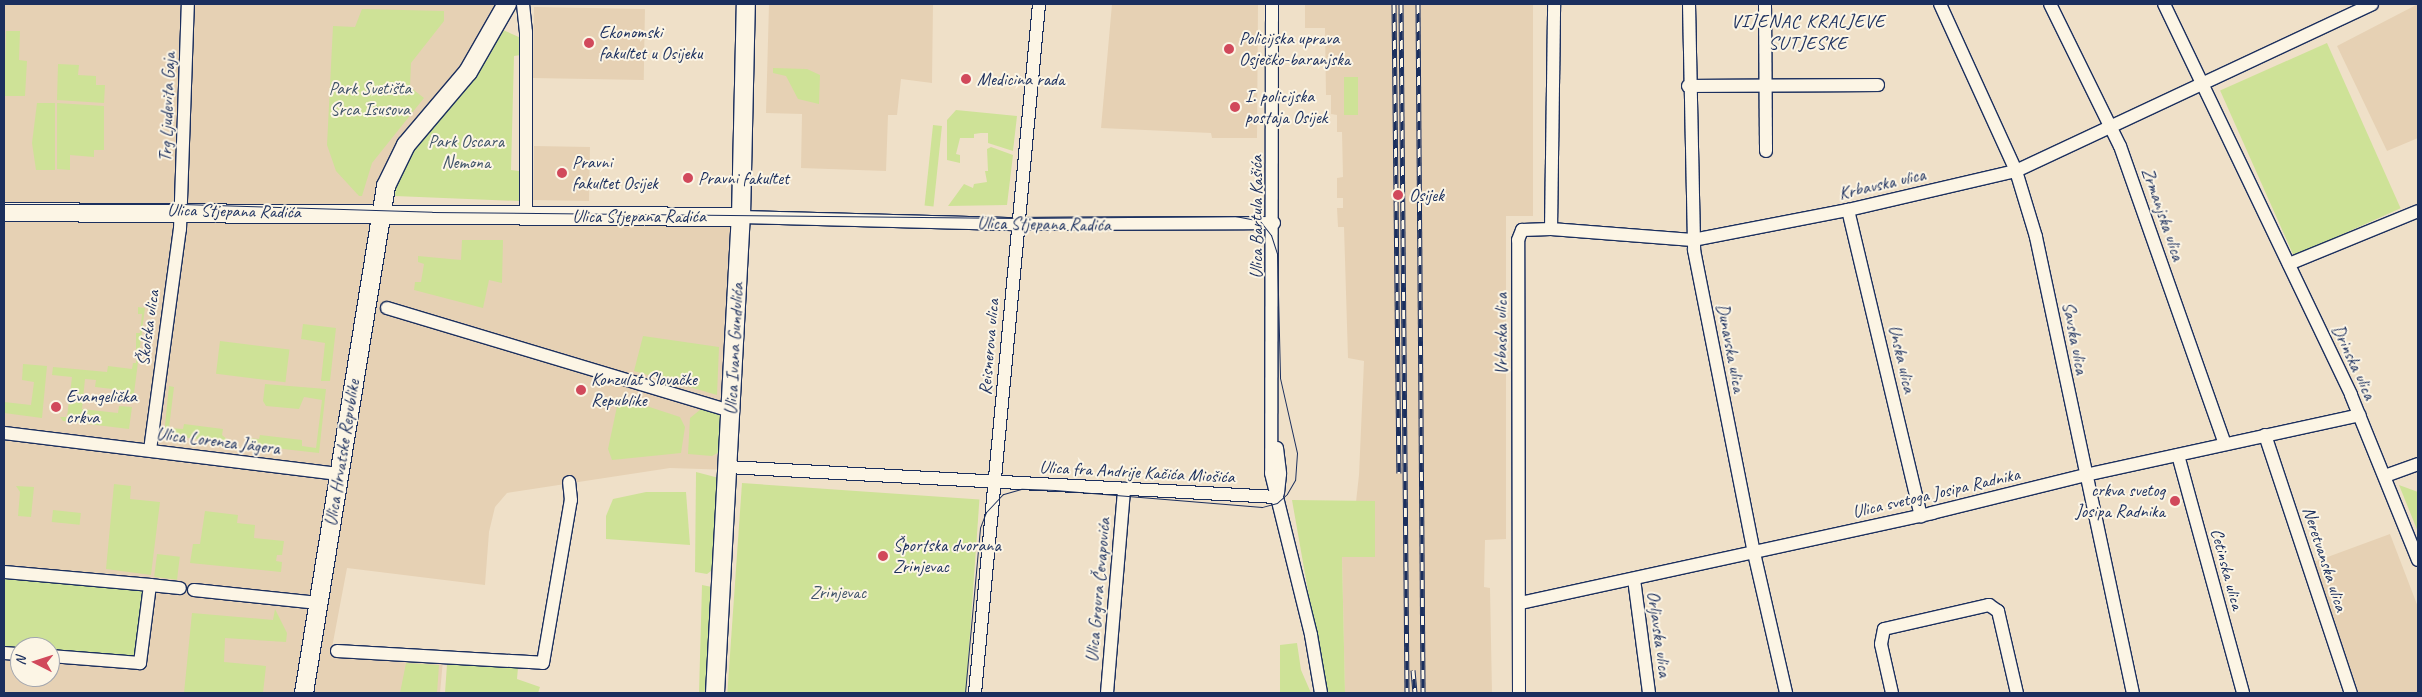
<!DOCTYPE html>
<meta charset="utf-8">
<style>
body{margin:0}
#map{position:relative;width:2422px;height:697px;overflow:hidden;background:#efe0c8;font-family:Caveat,sans-serif}
div>[style]{position:absolute}
[style*='--x']{left:calc(var(--x)*1px);top:calc(var(--y)*1px);width:calc(var(--w)*1px);rotate:calc(var(--a)*1deg)}
.built>*{inset:0;background:#e6d1b4;transform-origin:0 0}
.green>*{inset:0;background:#cee297;transform-origin:0 0}
.roads{filter:drop-shadow(1px 0 #1b2f5e) drop-shadow(-1px 0 #1b2f5e) drop-shadow(0 1px #1b2f5e) drop-shadow(0 -1px #1b2f5e)}
.street>*{height:12px;margin:-6px;padding:0 6px;transform-origin:6px;border-radius:6px;background:#fcf5e5}
.secondary>*{height:18px;margin:-9px;padding:0 9px;transform-origin:9px;border-radius:9px;background:#fcf5e5}
.tram>*{height:1px;margin:-0.5px;padding:0 0.5px;transform-origin:0.5px;border-radius:0.5px;background:#1b2f5e}
.rail>*{height:5px;margin-top:-2.5px;transform-origin:0;background:repeating-linear-gradient(90deg,#fcf5e5 0 9px,#1b2f5e 0 18px);box-sizing:border-box;border-block:1px solid #1b2f5e}
.dots>*{width:14px;height:14px;translate:-50% -50%;box-sizing:border-box;border:2px solid #fcf5e5;border-radius:50%}
span{translate:-50% -50%;white-space:nowrap;text-align:center;line-height:1.15;-webkit-text-stroke:4px #fcf5e5;paint-order:stroke}
.poi-label{font-size:18px;color:#1b2f5e}
.left{translate:0 -50%;text-align:left}
.right{translate:-100% -50%;text-align:right}
.park-label{font-size:18px;color:#3f5369}
.street-label{font-size:18px;color:#1b2f5e}
.neighbourhood-label{font-size:19px;color:#1b2f5e;letter-spacing:1px}
.frame{position:absolute;inset:0;border:5px solid #1b2f5e;pointer-events:none}
.north{position:absolute;left:10px;top:637px;width:50px;height:50px;box-sizing:border-box;background:#fcf5e5;border:1px solid #a2a6af;border-radius:50%;rotate:275deg;font-size:14px;font-weight:700;line-height:20px;text-align:center;color:#1b2f5e}
.north::after{content:'';display:block;margin:auto;width:18px;height:22px;background:#d1495b;clip-path:polygon(50% 0,100% 100%,50% 72%,0 100%)}
</style>
<div id="map">
<div class="built">
<i style="clip-path:polygon(evenodd,4px 4px,502px 4px,389px 194px,390px 218px,745px 222px,732px 470px,670px 468px,507px 493px,495px 507px,489px 532px,485px 585px,347px 568px,331px 653px,443px 660px,440px 693px,4px 693px,4px 4px,20px 647px,50px 647px,50px 677px,20px 677px,20px 647px)"></i>
<i style="clip-path:polygon(769px 4px,933px 4px,932px 83px,901px 79px,897px 115px,888px 115px,886px 171px,801px 168px,802px 114px,766px 113px)"></i>
<i style="clip-path:polygon(1112px 4px,1258px 4px,1257px 138px,1212px 138px,1211px 133px,1101px 128px)"></i>
<i style="clip-path:polygon(1305px 4px,1533px 4px,1533px 216px,1506px 216px,1506px 539px,1485px 540px,1484px 587px,1490px 588px,1492px 693px,1345px 693px,1342px 556px,1350px 556px,1359px 475px,1364px 361px,1348px 358px,1344px 227px,1338px 227px,1337px 208px,1343px 208px,1343px 198px,1337px 198px,1337px 178px,1343px 177px,1342px 132px,1337px 132px,1337px 115px,1331px 114px,1331px 95px,1326px 95px,1325px 28px,1305px 28px)"></i>
<i style="clip-path:polygon(2418px 4px,2418px 138px,2387px 151px,2337px 46px)"></i>
<i style="left:534px;top:7px;width:111px;height:71px;rotate:1deg"></i>
<i style="left:534px;top:146px;width:56px;height:54px;rotate:1deg"></i>
<i style="clip-path:polygon(2390px 534px,2418px 607px,2418px 693px,2358px 693px,2314px 562px)"></i>
</div>
<div class="green">
<i style="clip-path:polygon(362px 9px,444px 11px,444px 21px,411px 63px,410px 87px,424px 98px,372px 163px,362px 196px,359px 196px,336px 171px,327px 145px,333px 26px,355px 27px)"></i>
<i style="clip-path:polygon(503px 30px,521px 38px,521px 55px,514px 56px,511px 170px,519px 171px,519px 201px,395px 196px,396px 179px,415px 142px,488px 58px)"></i>
<i style="clip-path:polygon(6px 31px,20px 31px,19px 60px,27px 61px,25px 96px,4px 96px)"></i>
<i style="left:2327px;top:43px;width:181px;height:117px;rotate:66deg"></i>
<i style="clip-path:polygon(58px 64px,79px 65px,78px 75px,96px 76px,96px 85px,105px 85px,104px 103px,57px 100px)"></i>
<i style="clip-path:polygon(773px 68px,807px 69px,820px 75px,819px 104px,798px 99px,786px 76px,773px 73px)"></i>
<i style="left:1358px;top:77px;width:38px;height:14px;rotate:90deg"></i>
<i style="clip-path:polygon(37px 103px,55px 103px,55px 170px,36px 170px,32px 143px)"></i>
<i style="clip-path:polygon(57px 103px,104px 106px,104px 150px,94px 150px,94px 157px,70px 155px,70px 170px,57px 169px)"></i>
<i style="clip-path:polygon(956px 110px,1017px 116px,1013px 151px,988px 143px,988px 133px,981px 133px,974px 134px,974px 138px,960px 138px,956px 154px,960px 155px,960px 163px,947px 160px,947px 120px)"></i>
<i style="left:933px;top:125px;width:9px;height:81px;rotate:6deg"></i>
<i style="clip-path:polygon(991px 147px,1013px 155px,1007px 205px,948px 206px,964px 184px,973px 188px,974px 184px,987px 182px,985px 171px,988px 171px,987px 149px)"></i>
<i style="clip-path:polygon(462px 240px,503px 240px,502px 283px,489px 280px,483px 308px,414px 290px,415px 282px,421px 282px,424px 264px,418px 262px,418px 256px,461px 260px)"></i>
<i style="clip-path:polygon(138px 307px,145px 308px,133px 401px,121px 398px,121px 390px,95px 387px,96px 380px,85px 379px,82px 409px,118px 413px,119px 406px,132px 407px,129px 429px,63px 421px,60px 417px,67px 417px,72px 377px,52px 375px,53px 367px,107px 372px,108px 366px,132px 369px,133px 363px,136px 363px,136px 333px,140px 333px,142px 314px,138px 314px)"></i>
<i style="clip-path:polygon(303px 324px,336px 328px,330px 381px,321px 381px,325px 343px,301px 339px)"></i>
<i style="clip-path:polygon(643px 336px,719px 347px,717px 395px,634px 371px)"></i>
<i style="left:220px;top:341px;width:70px;height:33px;rotate:7deg"></i>
<i style="clip-path:polygon(23px 364px,47px 366px,42px 418px,4px 413px,4px 402px,31px 405px,34px 382px,22px 380px)"></i>
<i style="clip-path:polygon(265px 384px,326px 389px,319px 453px,247px 445px,247px 438px,259px 439px,260px 435px,302px 440px,302px 446px,316px 448px,322px 400px,304px 397px,299px 409px,266px 406px,263px 401px)"></i>
<i style="clip-path:polygon(169px 386px,174px 387px,169px 428px,183px 429px,184px 424px,223px 429px,222px 435px,231px 443px,164px 435px)"></i>
<i style="clip-path:polygon(619px 397px,680px 417px,685px 427px,681px 453px,612px 460px,608px 449px)"></i>
<i style="clip-path:polygon(701px 409px,725px 417px,723px 450px,712px 456px,688px 454px,690px 418px)"></i>
<i style="clip-path:polygon(696px 472px,719px 478px,715px 568px,707px 574px,695px 572px)"></i>
<i style="left:742px;top:483px;width:238px;height:211px;rotate:4deg"></i>
<i style="clip-path:polygon(114px 484px,131px 486px,130px 499px,160px 502px,151px 575px,106px 569px)"></i>
<i style="clip-path:polygon(2399px 485px,2418px 492px,2418px 532px)"></i>
<i style="clip-path:polygon(16px 486px,34px 487px,31px 517px,18px 516px,20px 492px)"></i>
<i style="clip-path:polygon(646px 492px,686px 492px,690px 545px,606px 539px,606px 516px,613px 499px)"></i>
<i style="clip-path:polygon(1292px 500px,1375px 501px,1375px 557px,1342px 557px,1345px 693px,1326px 693px)"></i>
<i style="left:53px;top:510px;width:28px;height:12px;rotate:6deg"></i>
<i style="clip-path:polygon(205px 511px,238px 515px,237px 523px,255px 525px,254px 538px,284px 541px,282px 555px,277px 555px,276px 561px,282px 562px,281px 572px,190px 563px,193px 544px,200px 544px)"></i>
<i style="left:157px;top:554px;width:23px;height:23px;rotate:7deg"></i>
<i style="clip-path:polygon(4px 578px,147px 589px,139px 660px,50px 653px,50px 647px,4px 649px)"></i>
<i style="clip-path:polygon(702px 585px,712px 587px,712px 693px,699px 693px)"></i>
<i style="clip-path:polygon(275px 609px,287px 633px,286px 642px,225px 638px,224px 662px,266px 666px,263px 693px,184px 693px,192px 613px,273px 620px)"></i>
<i style="clip-path:polygon(1297px 643px,1301px 670px,1311px 693px,1280px 693px,1280px 645px)"></i>
<i style="clip-path:polygon(406px 663px,439px 665px,437px 693px,400px 693px)"></i>
<i style="clip-path:polygon(447px 664px,518px 668px,517px 679px,540px 687px,538px 693px,445px 693px)"></i>
</div>
<div class="roads">
<div class="street">
<i style="--x:523;--y:4;--w:28;--a:84"></i>
<i style="--x:526;--y:32;--w:183;--a:90"></i>
<i style="--x:1272;--y:4;--w:469;--a:90.1"></i>
<i style="--x:1271;--y:473;--w:167;--a:76.1"></i>
<i style="--x:1311;--y:635;--w:59;--a:80.2"></i>
<i style="--x:1689;--y:4;--w:246;--a:88.8"></i>
<i style="--x:1694;--y:250;--w:309;--a:78.8"></i>
<i style="--x:1754;--y:553;--w:144;--a:77.1"></i>
<i style="--x:1765;--y:4;--w:147;--a:89.6"></i>
<i style="--x:1940;--y:4;--w:183;--a:65.5"></i>
<i style="--x:2016;--y:171;--w:69;--a:73.1"></i>
<i style="--x:2036;--y:237;--w:466;--a:78"></i>
<i style="--x:2050;--y:4;--w:158;--a:63.8"></i>
<i style="--x:2120;--y:146;--w:316;--a:70.6"></i>
<i style="--x:2164;--y:4;--w:433;--a:64.4"></i>
<i style="--x:2351;--y:395;--w:178;--a:67.9"></i>
<i style="--x:1688;--y:86;--w:190;--a:-0.3"></i>
<i style="--x:1848;--y:210;--w:315;--a:76.6"></i>
<i style="--x:741;--y:217;--w:276;--a:1.5"></i>
<i style="--x:1017;--y:224;--w:257;--a:-0.2"></i>
<i style="--x:1551;--y:229;--w:225;--a:-89.2"></i>
<i style="--x:2289;--y:264;--w:139;--a:-22.3"></i>
<i style="--x:387;--y:308;--w:352;--a:16.7"></i>
<i style="--x:4;--y:433;--w:337;--a:7"></i>
<i style="--x:2265;--y:435;--w:272;--a:71.6"></i>
<i style="--x:1277;--y:448;--w:26;--a:83"></i>
<i style="--x:1280;--y:474;--w:19;--a:96"></i>
<i style="--x:150;--y:450;--w:223;--a:-82.3"></i>
<i style="--x:180;--y:229;--w:225;--a:-88"></i>
<i style="--x:2178;--y:455;--w:247;--a:74.7"></i>
<i style="--x:728;--y:467;--w:549;--a:3.13"></i>
<i style="--x:2385;--y:476;--w:35;--a:-20"></i>
<i style="--x:4;--y:572;--w:147;--a:5.1"></i>
<i style="--x:150;--y:585;--w:79;--a:97.3"></i>
<i style="--x:140;--y:663;--w:90;--a:-175.6"></i>
<i style="--x:1634;--y:579;--w:115;--a:82.5"></i>
<i style="--x:150;--y:585;--w:30;--a:6"></i>
<i style="--x:194;--y:590;--w:125;--a:6"></i>
<i style="--x:1520;--y:603;--w:422;--a:-12.3"></i>
<i style="--x:1932;--y:513;--w:158;--a:-13.9"></i>
<i style="--x:2085;--y:475;--w:281;--a:-12.3"></i>
<i style="--x:337;--y:651;--w:206;--a:3.3"></i>
<i style="--x:543;--y:663;--w:165;--a:-80.3"></i>
<i style="--x:571;--y:500;--w:18;--a:-96"></i>
<i style="--x:4;--y:653;--w:16;--a:4"></i>
<i style="--x:975;--y:693;--w:692;--a:-84.69"></i>
<i style="--x:1107;--y:693;--w:205;--a:-85.2"></i>
<i style="--x:1519;--y:693;--w:453;--a:-90.1"></i>
<i style="--x:1518;--y:240;--w:11;--a:-68"></i>
<i style="--x:1522;--y:230;--w:29;--a:-2"></i>
<i style="--x:1551;--y:229;--w:142;--a:4.4"></i>
<i style="--x:1693;--y:240;--w:158;--a:-11"></i>
<i style="--x:1848;--y:210;--w:172;--a:-13.1"></i>
<i style="--x:2016;--y:171;--w:393;--a:-25.1"></i>
<i style="--x:1892;--y:693;--w:50;--a:-102.7"></i>
<i style="--x:1881;--y:644;--w:15;--a:-79"></i>
<i style="--x:1884;--y:629;--w:108;--a:-12.9"></i>
<i style="--x:1989;--y:605;--w:11;--a:34"></i>
<i style="--x:1998;--y:611;--w:84;--a:77"></i>
</div>
<div class="secondary">
<i style="--x:4;--y:212;--w:737;--a:0.39"></i>
<i style="--x:304;--y:693;--w:514;--a:-80.81"></i>
<i style="--x:386;--y:186;--w:46;--a:-64"></i>
<i style="--x:406;--y:145;--w:96;--a:-49.7"></i>
<i style="--x:468;--y:72;--w:78;--a:-60.2"></i>
<i style="--x:715;--y:693;--w:477;--a:-86.9"></i>
<i style="--x:741;--y:217;--w:213;--a:-88.7"></i>
</div>
</div>
<div class="tram">
<i style="--x:4;--y:204;--w:178;--a:0"></i>
<i style="--x:182;--y:204;--w:250;--a:1.8"></i>
<i style="--x:432;--y:212;--w:586;--a:0.59"></i>
<i style="--x:1018;--y:218;--w:217;--a:-0.5"></i>
<i style="--x:1235;--y:216;--w:25;--a:11"></i>
<i style="--x:1260;--y:221;--w:18;--a:52"></i>
<i style="--x:1271;--y:235;--w:19;--a:72"></i>
<i style="--x:1277;--y:253;--w:125;--a:88.6"></i>
<i style="--x:1280;--y:378;--w:77;--a:77.2"></i>
<i style="--x:1297;--y:453;--w:27;--a:94"></i>
<i style="--x:1295;--y:480;--w:16;--a:120"></i>
<i style="--x:1287;--y:494;--w:13;--a:138"></i>
<i style="--x:1277;--y:503;--w:16;--a:165"></i>
<i style="--x:1262;--y:507;--w:208;--a:-175.3"></i>
<i style="--x:1055;--y:490;--w:34;--a:-178"></i>
<i style="--x:1021;--y:489;--w:19;--a:164"></i>
<i style="--x:1003;--y:494;--w:25;--a:133"></i>
<i style="--x:986;--y:512;--w:17;--a:111"></i>
<i style="--x:980;--y:528;--w:166;--a:95.2"></i>
</div>
<div class="rail">
<i style="--x:1394;--y:4;--w:469;--a:89.4"></i>
<i style="--x:1401;--y:4;--w:689;--a:89.5"></i>
<i style="--x:1418;--y:4;--w:689;--a:89.58"></i>
<i style="--x:1413;--y:670;--w:23;--a:85"></i>
</div>
<div class="dots">
<i style="left:589px;top:43px;background:#d1495b"></i>
<i style="left:1229px;top:49px;background:#d1495b"></i>
<i style="left:966px;top:79px;background:#d1495b"></i>
<i style="left:1235px;top:107px;background:#d1495b"></i>
<i style="left:562px;top:173px;background:#d1495b"></i>
<i style="left:688px;top:178px;background:#d1495b"></i>
<i style="left:1398px;top:195px;background:#d1495b"></i>
<i style="left:581px;top:390px;background:#d1495b"></i>
<i style="left:56px;top:407px;background:#d1495b"></i>
<i style="left:2175px;top:501px;background:#d1495b"></i>
<i style="left:883px;top:556px;background:#d1495b"></i>
</div>
<div class="poi-label">
<span class="left" style="left:599px;top:43px">Ekonomski<br>fakultet u Osijeku</span>
<span class="left" style="left:1239px;top:49px">Policijska uprava<br>Osječko-baranjska</span>
<span class="left" style="left:977px;top:79px">Medicina rada</span>
<span class="left" style="left:1245px;top:107px">I. policijska<br>postaja Osijek</span>
<span class="left" style="left:572px;top:173px">Pravni<br>fakultet Osijek</span>
<span class="left" style="left:698px;top:178px">Pravni fakultet</span>
<span class="left" style="left:1409px;top:195px">Osijek</span>
<span class="left" style="left:591px;top:390px">Konzulat Slovačke<br>Republike</span>
<span class="left" style="left:66px;top:407px">Evangelička<br>crkva</span>
<span class="right" style="left:2165px;top:501px">crkva svetog<br>Josipa Radnika</span>
<span class="left" style="left:893px;top:556px">Športska dvorana<br>Zrinjevac</span>
</div>
<div class="park-label">
<span style="left:370px;top:99px">Park Svetišta<br>Srca Isusova</span>
<span style="left:466px;top:152px">Park Oscara<br>Nemona</span>
<span style="left:838px;top:592px">Zrinjevac</span>
</div>
<div class="street-label">
<span style="left:167px;top:107px;rotate:-88deg">Trg Ljudevita Gaja</span>
<span style="left:1882px;top:184px;rotate:-13deg">Krbavska ulica</span>
<span style="left:234px;top:211px;rotate:1deg">Ulica Stjepana Radića</span>
<span style="left:2163px;top:214px;rotate:71deg">Zrmanjska ulica</span>
<span style="left:639px;top:216px">Ulica Stjepana Radića</span>
<span style="left:1256px;top:217px;rotate:-90deg">Ulica Bartula Kašića</span>
<span style="left:1044px;top:224px;rotate:1deg">Ulica Stjepana Radića</span>
<span style="left:148px;top:328px;rotate:-82deg">Školska ulica</span>
<span style="left:1501px;top:334px;rotate:-90deg">Vrbaska ulica</span>
<span style="left:2075px;top:338px;rotate:79deg">Savska ulica</span>
<span style="left:989px;top:347px;rotate:-85deg">Reisnerova ulica</span>
<span style="left:1731px;top:348px;rotate:79deg">Dunavska ulica</span>
<span style="left:734px;top:349px;rotate:-87deg">Ulica Ivana Gundulića</span>
<span style="left:1902px;top:359px;rotate:77deg">Unska ulica</span>
<span style="left:2354px;top:362px;rotate:65deg">Drinska ulica</span>
<span style="left:218px;top:441px;rotate:7deg">Ulica Lorenza Jägera</span>
<span style="left:342px;top:453px;rotate:-81deg">Ulica Hrvatske Republike</span>
<span style="left:1137px;top:472px;rotate:3deg">Ulica fra Andrije Kačića Miošića</span>
<span style="left:1936px;top:493px;rotate:-13deg">Ulica svetoga Josipa Radnika</span>
<span style="left:2325px;top:559px;rotate:72deg">Neretvanska ulica</span>
<span style="left:2227px;top:569px;rotate:75deg">Cetinska ulica</span>
<span style="left:1098px;top:590px;rotate:-85deg">Ulica Grgura Čevapovića</span>
<span style="left:1659px;top:634px;rotate:82deg">Orljavska ulica</span>
</div>
<div class="neighbourhood-label">
<span style="left:1808px;top:33px">VIJENAC KRALJEVE<br>SUTJESKE</span>
</div>
<div class="frame"></div>
<div class="north">N</div>
</div>
